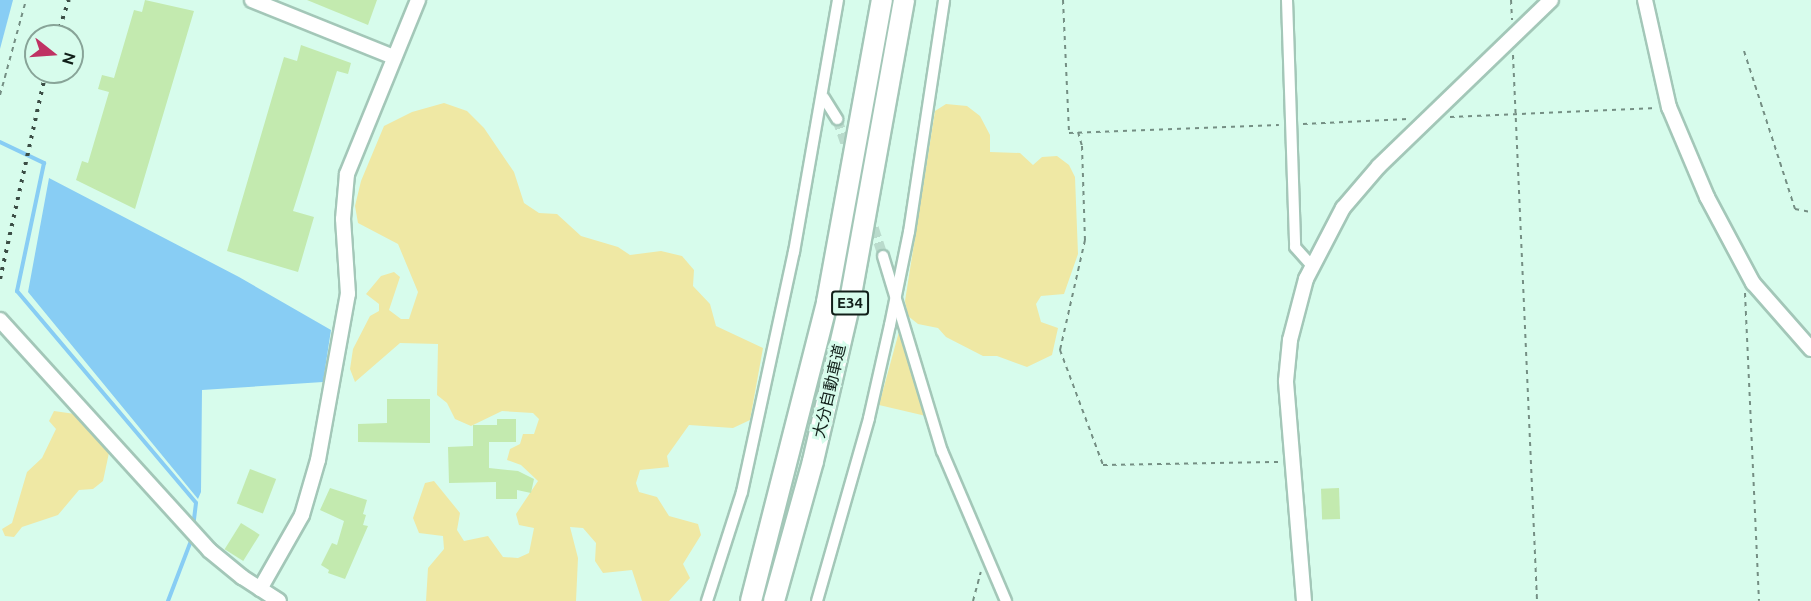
<!DOCTYPE html>
<meta charset="utf-8">
<style>
body{margin:0}
#map{position:relative;width:1811px;height:601px;overflow:hidden;background:#d7fcec;font-family:Ubuntu,"Noto Sans JP",sans-serif}
div>[style]{position:absolute}
[style*='--x']{left:calc(var(--x)*1px);top:calc(var(--y)*1px);width:calc(var(--w)*1px);rotate:calc(var(--a)*1deg)}
.green>*{inset:0;background:#efe8a4}
.water>*{inset:0;background:#88cdf4}
.stream>*{height:4px;margin:-2px;padding:0 2px;transform-origin:2px;border-radius:2px;background:#88cdf4}
.building>*{inset:0;background:#c3eaaf;transform-origin:0 0}
.minor-tunnel>*{height:10px;margin-top:-5px;transform-origin:0;background:repeating-linear-gradient(90deg,#b9dbcc 0 10px,transparent 0 15px)}
.path>*{height:2px;margin-top:-1px;transform-origin:0;background:repeating-linear-gradient(90deg,#748e83 0 4.5px,transparent 0 9px)}
.roads{filter:drop-shadow(2px 0 #a3c7b8) drop-shadow(-2px 0 #a3c7b8) drop-shadow(0 2px #a3c7b8) drop-shadow(0 -2px #a3c7b8)}
.minor>*{height:10px;margin:-5px;padding:0 5px;transform-origin:5px;border-radius:5px;background:#fff}
.tertiary>*{height:14px;margin:-7px;padding:0 7px;transform-origin:7px;border-radius:7px;background:#fff}
.motorway>*{height:20px;margin:-10px;padding:0 10px;transform-origin:10px;border-radius:10px;background:#fff}
.rail>*{height:4px;margin-top:-2px;transform-origin:0;background:repeating-linear-gradient(90deg,#3b4d45 0 3px,transparent 0 9px)}
span{translate:-50% -50%;white-space:nowrap;text-align:center;line-height:1.15;-webkit-text-stroke:6px #d7fcec;paint-order:stroke}
.shield-label span{padding:2px 4px;background:#d7fcec;border:2px solid;border-radius:4px;-webkit-text-stroke-width:0}
.shield-label{font-size:15px;color:#111f19;font-weight:700}
.street-label{font-size:16px;color:#111f19}
.north{position:absolute;left:24px;top:24px;width:60px;height:60px;box-sizing:border-box;background:#d7fcec;border:2px solid #88a498;border-radius:50%;rotate:107deg;font-size:16px;font-weight:700;line-height:24px;text-align:center;color:#111f19}
.north::after{content:'';display:block;margin:auto;width:21px;height:27px;background:#bf3263;clip-path:polygon(50% 0,100% 100%,50% 72%,0 100%)}
</style>
<div id="map">
<div class="green">
<i style="clip-path:polygon(444px 103px,467px 111px,484px 128px,514px 172px,524px 203px,539px 213px,557px 214px,581px 236px,618px 247px,630px 255px,661px 251px,682px 256px,694px 270px,693px 286px,710px 304px,716px 326px,763px 348px,750px 420px,733px 428px,689px 425px,667px 456px,669px 467px,640px 470px,636px 483px,639px 492px,657px 497px,669px 516px,698px 524px,701px 535px,683px 564px,690px 578px,669px 601px,642px 601px,632px 570px,603px 573px,595px 561px,596px 543px,583px 528px,570px 527px,578px 558px,576px 601px,426px 601px,428px 568px,444px 549px,443px 536px,419px 533px,413px 518px,425px 483px,434px 481px,460px 513px,457px 530px,464px 541px,488px 536px,503px 557px,518px 558px,529px 553px,534px 528px,519px 525px,516px 514px,538px 481px,521px 465px,507px 460px,510px 449px,520px 444px,523px 434px,534px 434px,539px 419px,533px 413px,502px 411px,471px 426px,455px 419px,447px 403px,437px 395px,438px 344px,400px 343px,355px 382px,350px 369px,353px 349px,370px 316px,379px 311px,379px 304px,366px 294px,381px 276px,394px 272px,400px 277px,389px 310px,401px 319px,409px 319px,418px 292px,398px 244px,358px 223px,355px 206px,361px 181px,384px 126px,412px 112px)"></i>
<i style="clip-path:polygon(946px 104px,967px 106px,980px 116px,990px 135px,990px 152px,1020px 153px,1033px 165px,1042px 157px,1057px 156px,1069px 165px,1075px 177px,1078px 254px,1064px 294px,1041px 296px,1036px 304px,1041px 322px,1058px 328px,1052px 355px,1027px 367px,997px 356px,983px 356px,946px 337px,938px 328px,918px 324px,908px 316px,905px 301px,935px 111px)"></i>
<i style="clip-path:polygon(900px 328px,926px 416px,879px 405px)"></i>
<i style="clip-path:polygon(54px 411px,75px 414px,98px 432px,110px 448px,103px 481px,93px 489px,79px 490px,58px 515px,22px 527px,14px 537px,5px 536px,2px 529px,12px 523px,27px 472px,42px 458px,56px 429px,49px 421px)"></i>
</div>
<div class="water">
<i style="clip-path:polygon(0 0,13px 0,0 49px)"></i>
<i style="clip-path:polygon(49px 178px,239px 277px,331px 330px,323px 382px,202px 390px,201px 492px,198px 499px,28px 292px)"></i>
</div>
<div class="stream">
<i style="--x:0;--y:142;--w:49;--a:25.5"></i>
<i style="--x:44;--y:163;--w:131;--a:101.9"></i>
<i style="--x:17;--y:291;--w:277;--a:49.8"></i>
<i style="--x:196;--y:503;--w:25;--a:97"></i>
<i style="--x:168;--y:601;--w:67;--a:-69.1"></i>
</div>
<div class="building">
<i style="clip-path:polygon(145px 0,194px 11px,135px 209px,76px 180px,82px 161px,88px 163px,109px 92px,98px 89px,102px 75px,114px 78px,134px 10px,142px 12px)"></i>
<i style="clip-path:polygon(307px 0,377px 0,368px 25px)"></i>
<i style="clip-path:polygon(301px 45px,351px 63px,348px 74px,337px 71px,293px 211px,314px 217px,298px 272px,227px 251px,284px 57px,297px 61px)"></i>
<i style="clip-path:polygon(387px 399px,430px 399px,430px 443px,358px 442px,358px 424px,387px 423px)"></i>
<i style="clip-path:polygon(497px 419px,516px 419px,516px 442px,489px 442px,489px 468px,518px 471px,534px 479px,531px 493px,517px 490px,517px 499px,496px 499px,496px 482px,449px 483px,448px 447px,473px 446px,473px 425px,497px 425px)"></i>
<i style="left:250px;top:469px;width:28px;height:37px;rotate:21deg"></i>
<i style="clip-path:polygon(330px 488px,367px 500px,363px 514px,366px 515px,363px 525px,368px 526px,345px 579px,328px 573px,329px 570px,321px 565px,332px 543px,337px 545px,344px 521px,320px 510px)"></i>
<i style="left:1339px;top:488px;width:31px;height:18px;rotate:88deg"></i>
<i style="left:241px;top:523px;width:22px;height:31px;rotate:32deg"></i>
</div>
<div class="minor-tunnel">
<i style="--x:837;--y:119;--w:39;--a:71"></i>
<i style="--x:855;--y:171;--w:89;--a:71.8"></i>
</div>
<div class="path">
<i style="--x:1063;--y:0;--w:133;--a:87.4"></i>
<i style="--x:1069;--y:133;--w:210;--a:-2.2"></i>
<i style="--x:1511;--y:0;--w:20;--a:87"></i>
<i style="--x:1744;--y:51;--w:166;--a:72.1"></i>
<i style="--x:1795;--y:209;--w:16;--a:11"></i>
<i style="--x:1513;--y:55;--w:547;--a:87.48"></i>
<i style="--x:0;--y:95;--w:98;--a:-74.7"></i>
<i style="--x:1450;--y:117;--w:207;--a:-2.5"></i>
<i style="--x:1303;--y:124;--w:105;--a:-2.7"></i>
<i style="--x:1078;--y:132;--w:15;--a:74"></i>
<i style="--x:1082;--y:146;--w:94;--a:88.2"></i>
<i style="--x:1085;--y:240;--w:113;--a:102.8"></i>
<i style="--x:1060;--y:350;--w:123;--a:69.5"></i>
<i style="--x:1103;--y:465;--w:175;--a:-1"></i>
<i style="--x:1745;--y:293;--w:308;--a:87.4"></i>
<i style="--x:973;--y:601;--w:30;--a:-75"></i>
</div>
<div class="roads">
<div class="minor">
<i style="--x:1287;--y:0;--w:247;--a:88.1"></i>
<i style="--x:1295;--y:247;--w:25;--a:48"></i>
<i style="--x:824;--y:98;--w:25;--a:58"></i>
<i style="--x:883;--y:256;--w:204;--a:73.2"></i>
<i style="--x:942;--y:451;--w:163;--a:66.9"></i>
<i style="--x:707;--y:601;--w:114;--a:-72.2"></i>
<i style="--x:742;--y:492;--w:246;--a:-77.8"></i>
<i style="--x:794;--y:252;--w:256;--a:-80.1"></i>
<i style="--x:817;--y:601;--w:190;--a:-74.1"></i>
<i style="--x:869;--y:418;--w:95;--a:-77.3"></i>
<i style="--x:890;--y:325;--w:95;--a:-78.5"></i>
<i style="--x:909;--y:232;--w:235;--a:-81.4"></i>
</div>
<div class="tertiary">
<i style="--x:252;--y:0;--w:153;--a:21.9"></i>
<i style="--x:1645;--y:0;--w:110;--a:77.4"></i>
<i style="--x:1669;--y:107;--w:98;--a:67.1"></i>
<i style="--x:1707;--y:197;--w:98;--a:61.9"></i>
<i style="--x:1753;--y:283;--w:88;--a:48.7"></i>
<i style="--x:0;--y:320;--w:311;--a:47.7"></i>
<i style="--x:209;--y:550;--w:43;--a:39.3"></i>
<i style="--x:242;--y:577;--w:44;--a:33"></i>
<i style="--x:260;--y:589;--w:85;--a:-60.4"></i>
<i style="--x:302;--y:515;--w:57;--a:-73.8"></i>
<i style="--x:318;--y:460;--w:169;--a:-79.8"></i>
<i style="--x:348;--y:294;--w:75;--a:-93.8"></i>
<i style="--x:343;--y:219;--w:45;--a:-84.9"></i>
<i style="--x:347;--y:174;--w:188;--a:-67.8"></i>
<i style="--x:1304;--y:601;--w:221;--a:-94.7"></i>
<i style="--x:1286;--y:381;--w:41;--a:-84.4"></i>
<i style="--x:1290;--y:340;--w:63;--a:-75.3"></i>
<i style="--x:1306;--y:279;--w:80;--a:-62.5"></i>
<i style="--x:1343;--y:208;--w:55;--a:-49.4"></i>
<i style="--x:1379;--y:166;--w:239;--a:-44"></i>
</div>
<div class="motorway">
<i style="--x:751;--y:601;--w:309;--a:-75.7"></i>
<i style="--x:827;--y:302;--w:307;--a:-79.7"></i>
<i style="--x:774;--y:601;--w:145;--a:-74.4"></i>
<i style="--x:813;--y:461;--w:159;--a:-76.9"></i>
<i style="--x:849;--y:306;--w:311;--a:-79.8"></i>
</div>
</div>
<div class="rail">
<i style="--x:57;--y:36;--w:38;--a:-72"></i>
<i style="--x:0;--y:279;--w:212;--a:-77.5"></i>
</div>
<div class="shield-label">
<span style="left:850px;top:303px">E34</span>
</div>
<div class="street-label">
<span style="left:829px;top:391px;rotate:-77deg">大分自動車道</span>
</div>
<div class="north">N</div>
</div>
